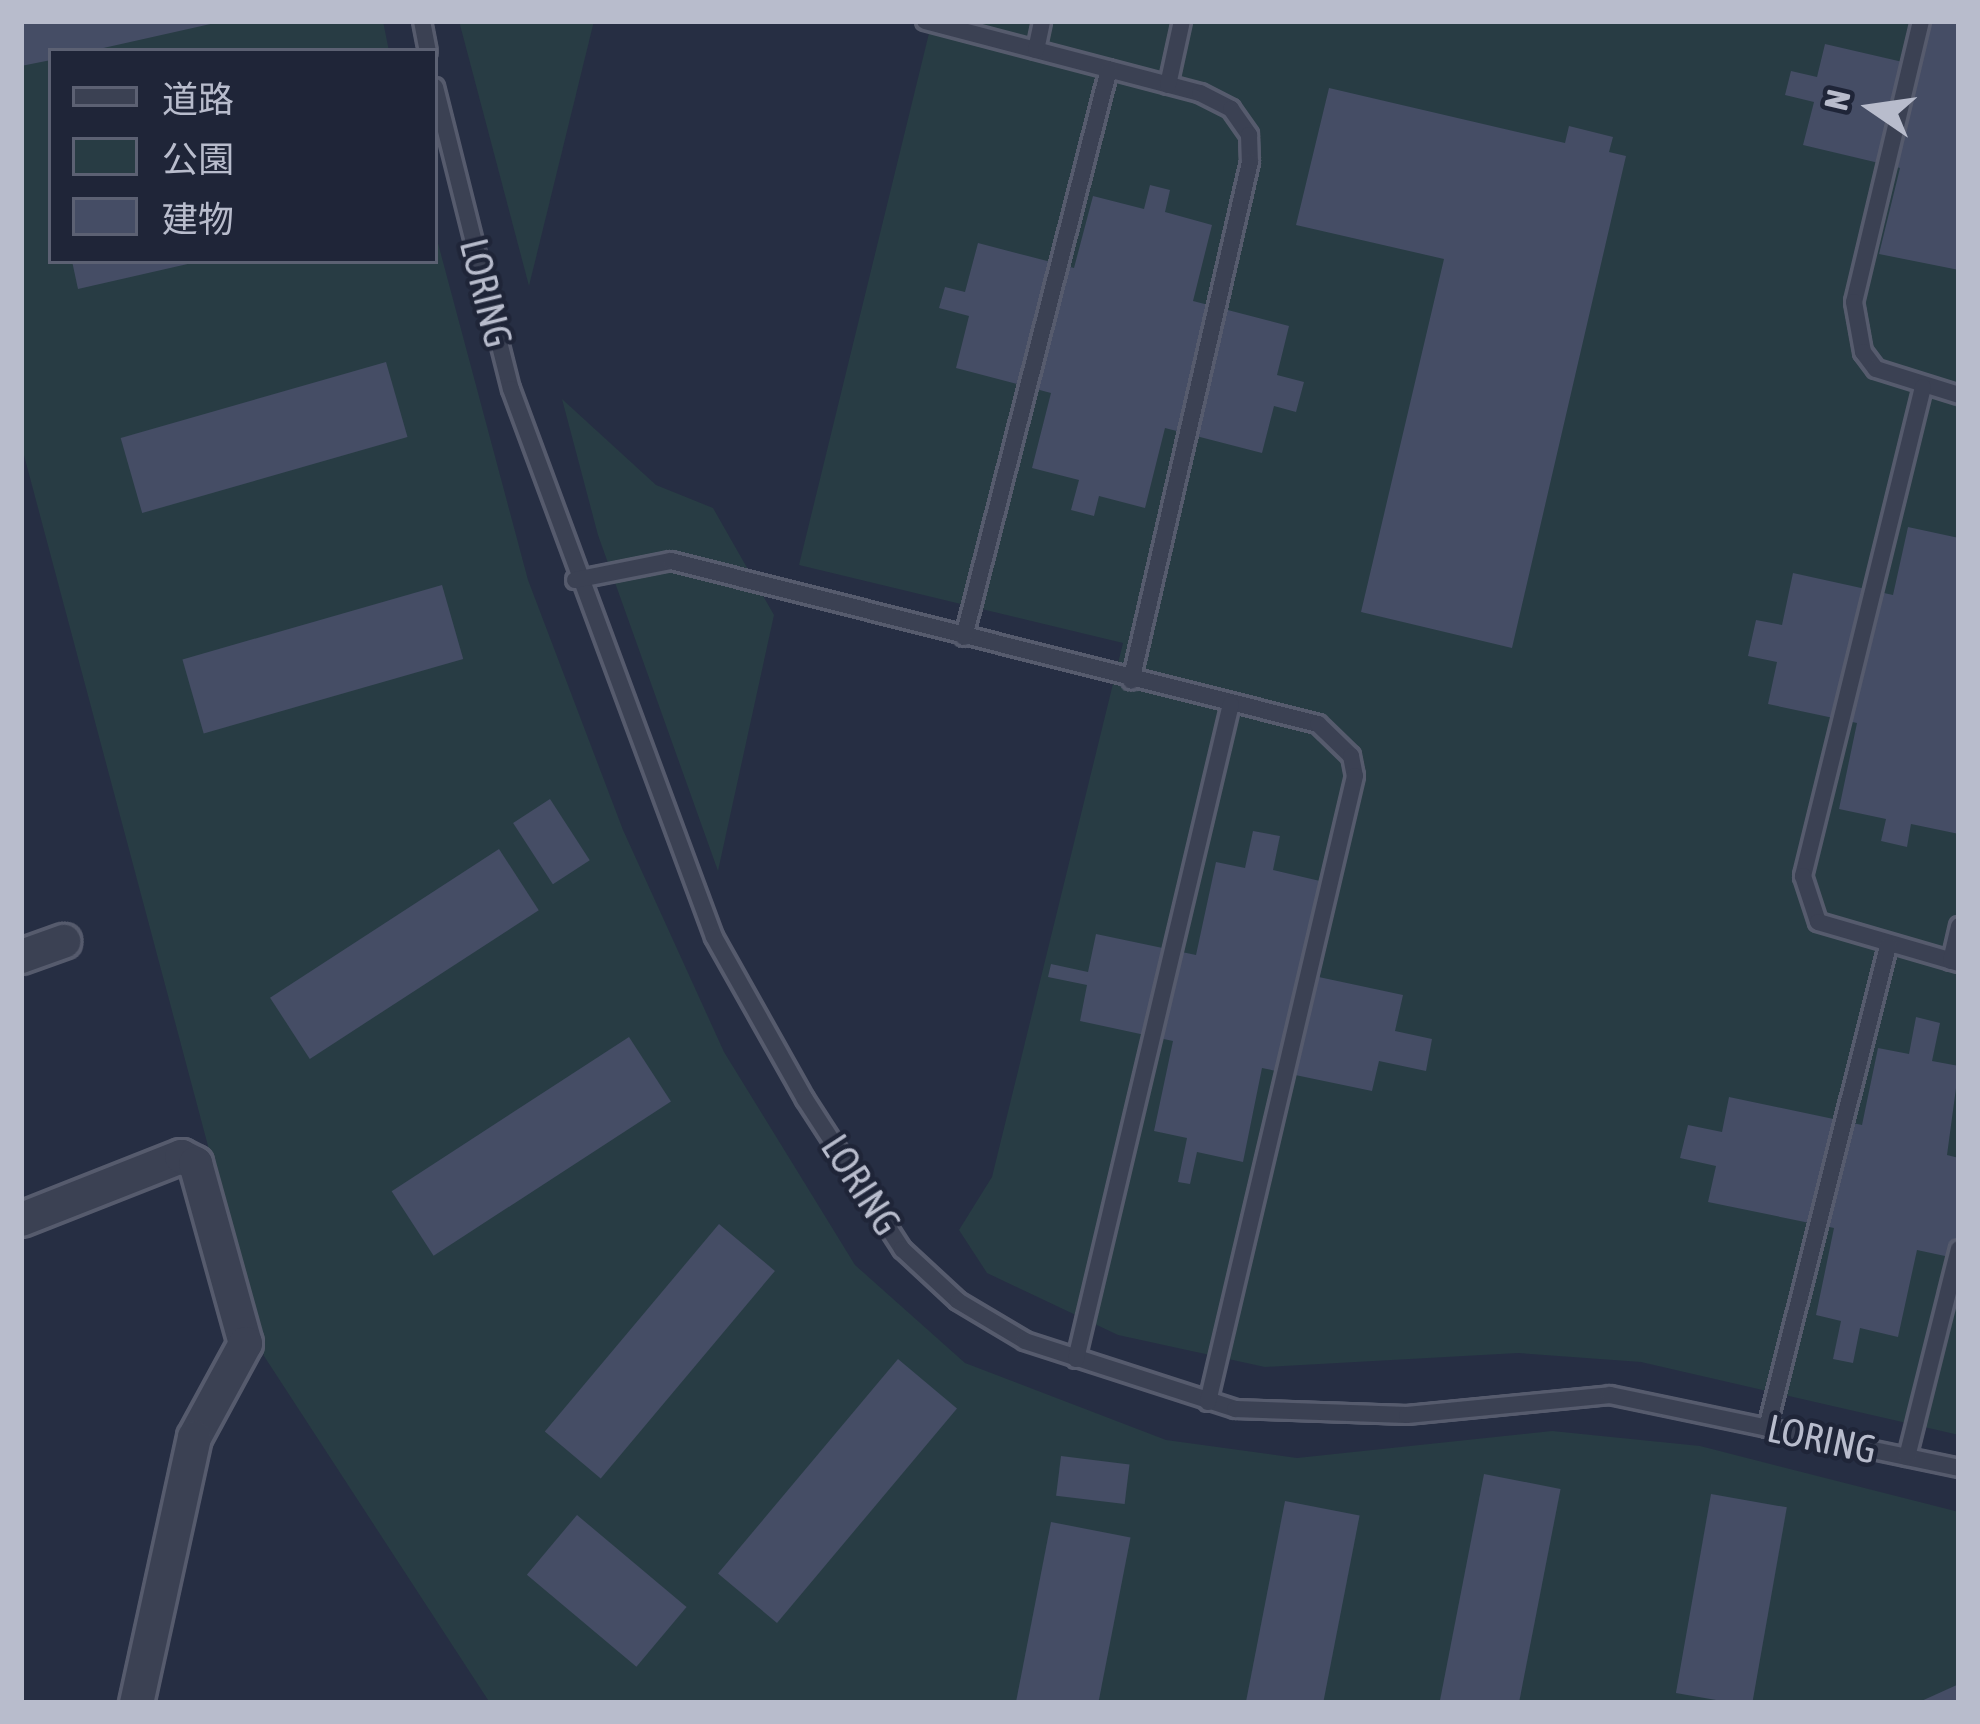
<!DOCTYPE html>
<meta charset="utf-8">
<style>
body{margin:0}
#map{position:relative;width:1980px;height:1724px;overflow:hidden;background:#262e43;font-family:"Asap Condensed","Noto Sans JP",sans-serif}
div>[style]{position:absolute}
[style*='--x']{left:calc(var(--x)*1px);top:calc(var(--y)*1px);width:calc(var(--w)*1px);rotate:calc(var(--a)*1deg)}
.green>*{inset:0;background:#283c44}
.building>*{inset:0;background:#454d65;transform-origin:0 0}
.roads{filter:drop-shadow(3px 0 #565b6d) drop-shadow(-3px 0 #565b6d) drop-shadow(0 3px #565b6d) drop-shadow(0 -3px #565b6d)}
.service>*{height:16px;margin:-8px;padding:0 8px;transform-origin:8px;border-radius:8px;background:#3b4153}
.minor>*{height:33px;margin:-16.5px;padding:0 16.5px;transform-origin:16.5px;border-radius:16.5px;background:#3b4153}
span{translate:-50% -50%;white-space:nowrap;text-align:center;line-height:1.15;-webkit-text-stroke:9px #1f2538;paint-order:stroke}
.street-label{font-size:39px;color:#b8bccc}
.frame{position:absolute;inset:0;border:24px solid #b8bccc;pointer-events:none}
.legend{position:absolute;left:48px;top:48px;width:390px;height:216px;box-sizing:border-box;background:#1f2538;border:3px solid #5c6173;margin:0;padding:15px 21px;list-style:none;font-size:36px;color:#b8bccc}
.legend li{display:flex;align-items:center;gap:24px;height:60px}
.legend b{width:60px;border:3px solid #5c6173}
.north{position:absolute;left:1812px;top:48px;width:120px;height:120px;-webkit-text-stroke:9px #1f2538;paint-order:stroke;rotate:283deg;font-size:33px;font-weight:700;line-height:48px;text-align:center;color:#b8bccc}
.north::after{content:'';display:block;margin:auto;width:42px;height:54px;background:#b8bccc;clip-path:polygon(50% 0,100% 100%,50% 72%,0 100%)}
</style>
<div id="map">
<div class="green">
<i style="clip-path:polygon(21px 21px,383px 21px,389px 51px,51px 51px,51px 261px,435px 261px,435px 232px,528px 580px,623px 830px,724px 1052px,855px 1265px,965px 1363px,1166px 1440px,1297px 1458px,1552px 1431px,1700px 1446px,1959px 1512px,1959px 1703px,490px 1703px,264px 1356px,21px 444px)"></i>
<i style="clip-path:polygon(459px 21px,594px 21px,529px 286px)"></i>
<i style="clip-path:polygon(932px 21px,1959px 21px,1959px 1435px,1641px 1362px,1518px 1353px,1265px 1367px,1118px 1335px,987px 1273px,959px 1230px,992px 1177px,1123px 643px,799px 565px)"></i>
<i style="clip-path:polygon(562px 399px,656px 485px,713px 508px,774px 615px,718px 871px,598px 535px)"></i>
</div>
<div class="building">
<i style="clip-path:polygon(21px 21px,214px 21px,215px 23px,90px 51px,51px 51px,51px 60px,21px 66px)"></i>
<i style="clip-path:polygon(1930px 21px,1959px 21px,1959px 270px,1879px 254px,1900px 168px,1803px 145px,1814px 102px,1785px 95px,1791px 71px,1817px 77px,1825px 44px,1920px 66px)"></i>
<i style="clip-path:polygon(1329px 88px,1565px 143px,1569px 126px,1613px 137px,1609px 152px,1626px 156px,1512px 648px,1361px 612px,1444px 259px,1296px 225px)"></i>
<i style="clip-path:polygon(1150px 185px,1170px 190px,1165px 212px,1212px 225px,1193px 301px,1289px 326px,1277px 375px,1304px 382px,1296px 412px,1274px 406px,1262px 453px,1165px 428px,1145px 508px,1099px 496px,1094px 516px,1071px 510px,1079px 480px,1032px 468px,1051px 393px,956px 368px,969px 316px,939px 308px,945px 287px,965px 292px,978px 243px,1074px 268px,1093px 196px,1144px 209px)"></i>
<i style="clip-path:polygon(72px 261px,192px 261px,192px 263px,78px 289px)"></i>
<i style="left:386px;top:362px;width:78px;height:276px;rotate:74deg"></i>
<i style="clip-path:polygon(1908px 527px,1959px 538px,1959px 834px,1911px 824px,1907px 847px,1881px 841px,1886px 819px,1839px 809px,1857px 723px,1768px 704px,1777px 662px,1748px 656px,1756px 620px,1782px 625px,1793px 573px,1893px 595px)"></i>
<i style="left:442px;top:585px;width:77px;height:270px;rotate:74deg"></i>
<i style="left:550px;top:799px;width:73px;height:44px;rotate:57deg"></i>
<i style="clip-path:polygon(1253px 831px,1280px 836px,1273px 870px,1320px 881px,1300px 973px,1403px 995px,1395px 1031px,1432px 1039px,1426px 1071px,1379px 1061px,1372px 1091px,1262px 1068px,1243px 1162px,1197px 1152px,1190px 1184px,1178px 1182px,1187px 1138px,1154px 1131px,1173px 1041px,1080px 1021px,1087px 985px,1048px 977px,1051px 964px,1088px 972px,1096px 934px,1196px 955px,1216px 862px,1245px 868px)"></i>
<i style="left:499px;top:849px;width:73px;height:273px;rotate:57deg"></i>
<i style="clip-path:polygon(1916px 1017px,1940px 1023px,1932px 1061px,1959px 1066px,1947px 1155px,1959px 1158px,1959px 1259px,1917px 1250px,1898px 1337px,1860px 1328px,1853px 1363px,1833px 1359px,1841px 1321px,1816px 1315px,1834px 1228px,1708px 1202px,1716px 1166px,1680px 1158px,1688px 1125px,1722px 1132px,1729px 1097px,1862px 1125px,1878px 1048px,1909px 1054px)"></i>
<i style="left:629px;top:1037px;width:77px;height:283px;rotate:57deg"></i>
<i style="left:719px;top:1224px;width:73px;height:271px;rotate:40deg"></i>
<i style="left:898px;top:1359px;width:77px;height:280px;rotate:40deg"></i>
<i style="left:1061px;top:1456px;width:69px;height:40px;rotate:7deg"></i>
<i style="left:1484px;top:1474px;width:78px;height:233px;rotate:11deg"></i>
<i style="left:1711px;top:1494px;width:77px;height:202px;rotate:10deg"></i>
<i style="left:1285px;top:1501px;width:76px;height:206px;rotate:11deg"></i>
<i style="left:577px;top:1515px;width:143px;height:78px;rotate:40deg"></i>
<i style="left:1051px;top:1522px;width:81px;height:184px;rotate:11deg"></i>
<i style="clip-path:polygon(1959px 1684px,1959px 1703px,1917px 1703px)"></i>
</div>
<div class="roads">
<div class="service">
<i style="--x:422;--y:21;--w:31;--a:79"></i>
<i style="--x:925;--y:21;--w:284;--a:14.7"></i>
<i style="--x:1200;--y:93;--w:35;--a:27"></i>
<i style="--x:1231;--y:109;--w:32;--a:55"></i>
<i style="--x:1249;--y:135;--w:27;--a:88"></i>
<i style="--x:1250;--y:162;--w:532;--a:102.91"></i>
<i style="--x:1921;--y:21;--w:289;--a:103.4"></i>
<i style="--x:1854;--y:302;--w:51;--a:79.8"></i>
<i style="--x:1863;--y:352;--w:21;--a:53"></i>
<i style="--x:1876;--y:369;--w:87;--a:17.4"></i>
<i style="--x:1036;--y:50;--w:30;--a:-78"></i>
<i style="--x:1168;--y:85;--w:66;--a:-77.7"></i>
<i style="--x:435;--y:87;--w:311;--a:75.9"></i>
<i style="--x:511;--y:389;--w:584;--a:69.67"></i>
<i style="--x:714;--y:937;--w:186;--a:60.7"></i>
<i style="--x:805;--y:1099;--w:179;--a:57.1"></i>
<i style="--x:902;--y:1249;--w:76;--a:42.9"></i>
<i style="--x:958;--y:1301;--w:78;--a:30.8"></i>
<i style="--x:1025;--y:1341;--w:221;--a:17.9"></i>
<i style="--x:1235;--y:1409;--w:172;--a:2"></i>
<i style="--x:1407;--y:1415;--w:204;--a:-5.6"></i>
<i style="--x:1610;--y:1395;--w:357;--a:11.8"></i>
<i style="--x:1923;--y:387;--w:504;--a:103.79"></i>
<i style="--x:1803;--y:876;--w:48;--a:71.9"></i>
<i style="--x:1818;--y:922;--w:147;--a:16.2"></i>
<i style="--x:575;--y:580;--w:98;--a:-11.2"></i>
<i style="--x:671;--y:561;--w:667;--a:14.14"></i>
<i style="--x:1318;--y:724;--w:46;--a:44.1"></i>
<i style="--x:1351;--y:756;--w:20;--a:79"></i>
<i style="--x:1355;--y:776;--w:643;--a:103.22"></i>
<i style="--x:964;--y:637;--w:586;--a:-75.68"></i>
<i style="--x:1951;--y:961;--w:36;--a:-77"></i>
<i style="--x:1076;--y:1359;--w:673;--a:-76.69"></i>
<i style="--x:1767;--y:1428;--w:498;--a:-75.9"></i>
<i style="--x:1907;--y:1457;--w:214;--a:-76"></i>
</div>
<div class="minor">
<i style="--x:21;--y:956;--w:45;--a:-19.7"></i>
<i style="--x:21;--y:1219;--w:172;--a:-21.5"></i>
<i style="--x:181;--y:1156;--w:16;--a:27"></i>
<i style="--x:195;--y:1163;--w:187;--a:74.5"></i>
<i style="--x:245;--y:1343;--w:107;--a:118.5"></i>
<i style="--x:194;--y:1437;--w:272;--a:102.3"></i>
</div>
</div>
<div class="street-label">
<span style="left:486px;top:293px;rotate:76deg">LORING</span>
<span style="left:861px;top:1185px;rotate:57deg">LORING</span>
<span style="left:1822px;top:1439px;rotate:12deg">LORING</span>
</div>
<div class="frame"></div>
<ul class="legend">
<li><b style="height:15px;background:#3b4153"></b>道路</li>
<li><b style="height:33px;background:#283c44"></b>公園</li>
<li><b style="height:33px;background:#454d65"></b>建物</li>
</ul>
<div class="north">N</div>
</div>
